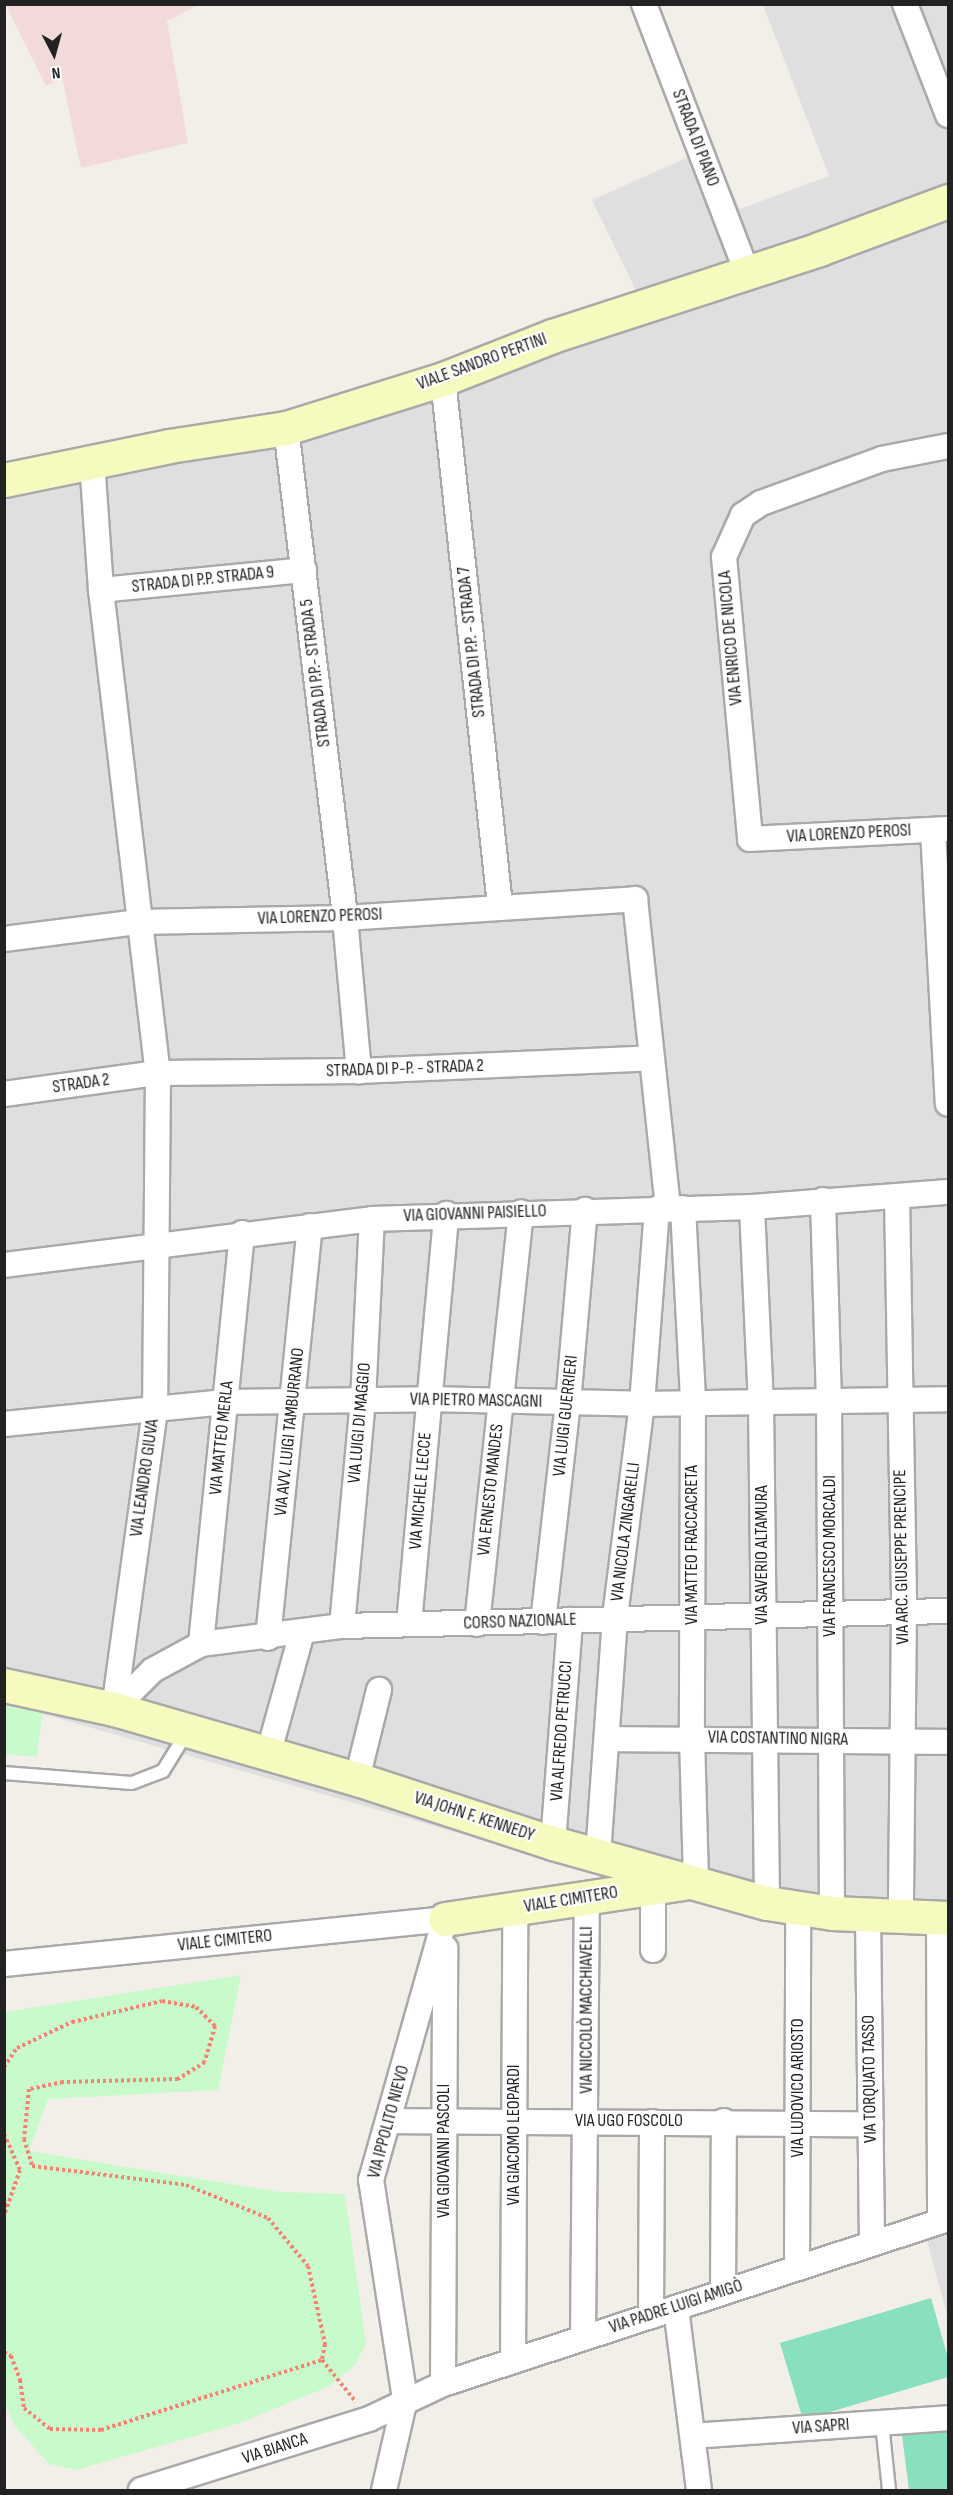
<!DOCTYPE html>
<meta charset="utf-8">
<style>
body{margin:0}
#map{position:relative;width:953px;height:2495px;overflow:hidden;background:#f2efe9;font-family:"Sofia Sans Condensed",sans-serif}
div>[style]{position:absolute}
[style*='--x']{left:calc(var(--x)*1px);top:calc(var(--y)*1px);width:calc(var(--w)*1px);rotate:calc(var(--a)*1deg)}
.residential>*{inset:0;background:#e0dfdf}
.commercial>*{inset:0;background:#f2dad9}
.park>*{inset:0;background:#c8facc}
.pitch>*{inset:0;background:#88e0be}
.path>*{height:4px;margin-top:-2px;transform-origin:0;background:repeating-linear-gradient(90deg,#fa8072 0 3px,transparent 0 6px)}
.roads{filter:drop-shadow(2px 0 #a9a9a9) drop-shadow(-2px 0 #a9a9a9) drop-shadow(0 2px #a9a9a9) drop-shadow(0 -2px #a9a9a9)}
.lane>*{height:12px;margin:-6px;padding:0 6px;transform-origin:6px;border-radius:6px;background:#fff}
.street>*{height:24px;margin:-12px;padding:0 12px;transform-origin:12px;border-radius:12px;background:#fff}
.secondary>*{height:33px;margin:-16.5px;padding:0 16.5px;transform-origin:16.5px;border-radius:16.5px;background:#f7fabf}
span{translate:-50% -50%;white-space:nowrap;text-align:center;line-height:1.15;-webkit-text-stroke:4.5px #fff;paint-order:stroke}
.street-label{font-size:18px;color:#222}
.frame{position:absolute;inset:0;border:6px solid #222;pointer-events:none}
.north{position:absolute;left:24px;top:24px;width:60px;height:60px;-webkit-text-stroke:4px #fff;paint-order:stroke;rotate:174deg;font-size:16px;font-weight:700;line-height:24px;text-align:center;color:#222}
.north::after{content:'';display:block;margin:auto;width:21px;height:27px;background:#222;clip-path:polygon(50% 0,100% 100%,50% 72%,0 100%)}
</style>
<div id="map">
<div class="residential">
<i style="clip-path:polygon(763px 5px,948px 5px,948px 1931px,619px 1879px,5px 1703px,4px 469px,303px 412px,640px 299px,592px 200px,711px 147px,740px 209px,829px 176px)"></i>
<i style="clip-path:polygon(948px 2211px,948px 2318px,921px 2219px)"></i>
</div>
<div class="commercial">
<i style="clip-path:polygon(6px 5px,198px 5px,167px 21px,188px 143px,81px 168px,62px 78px,46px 86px)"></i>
</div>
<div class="park">
<i style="clip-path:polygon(4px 1696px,43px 1705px,37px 1757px,5px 1754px)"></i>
<i style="clip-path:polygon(241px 1975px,218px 2090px,48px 2099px,29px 2151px,280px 2192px,345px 2194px,366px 2344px,355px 2365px,328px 2387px,237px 2424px,76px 2470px,49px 2464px,14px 2425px,5px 2404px,5px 2012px)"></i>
</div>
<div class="pitch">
<i style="clip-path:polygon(931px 2298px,948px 2358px,948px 2377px,803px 2420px,780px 2343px)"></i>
<i style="clip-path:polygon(948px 2429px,948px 2490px,909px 2490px,902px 2435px)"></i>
</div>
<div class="path">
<i style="--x:4;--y:2067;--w:23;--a:-56"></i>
<i style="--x:17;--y:2048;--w:61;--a:-25.3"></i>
<i style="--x:72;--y:2022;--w:92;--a:-13.1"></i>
<i style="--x:162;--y:2001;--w:35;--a:10"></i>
<i style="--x:196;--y:2007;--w:27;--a:45"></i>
<i style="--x:215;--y:2026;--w:37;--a:106"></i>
<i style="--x:205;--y:2062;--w:32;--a:148"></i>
<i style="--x:178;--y:2079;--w:115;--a:178.5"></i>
<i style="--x:63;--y:2082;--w:35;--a:168"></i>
<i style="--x:29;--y:2089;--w:50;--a:95.7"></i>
<i style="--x:24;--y:2139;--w:28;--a:73"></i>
<i style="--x:32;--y:2166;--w:155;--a:7"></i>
<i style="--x:186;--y:2185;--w:88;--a:21.9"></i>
<i style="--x:268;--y:2218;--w:62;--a:50.2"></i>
<i style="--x:308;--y:2266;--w:80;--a:77.7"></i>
<i style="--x:325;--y:2344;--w:16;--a:101"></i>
<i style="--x:322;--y:2360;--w:54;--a:51"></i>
<i style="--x:4;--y:2134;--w:39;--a:66"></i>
<i style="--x:20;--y:2170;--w:49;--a:109.2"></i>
<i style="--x:4;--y:2352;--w:8;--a:30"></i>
<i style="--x:11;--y:2356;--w:26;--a:69"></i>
<i style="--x:20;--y:2380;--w:28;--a:82"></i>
<i style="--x:24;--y:2408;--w:33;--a:39"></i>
<i style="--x:50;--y:2429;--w:51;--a:1.1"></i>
<i style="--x:101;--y:2430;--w:232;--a:-17.6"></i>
</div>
<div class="roads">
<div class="lane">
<i style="--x:4;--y:1773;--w:128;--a:4.5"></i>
<i style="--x:132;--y:1783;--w:33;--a:-21"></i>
<i style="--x:163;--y:1771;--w:46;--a:-58.4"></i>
<i style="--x:882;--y:2423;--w:67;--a:84"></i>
</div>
<div class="street">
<i style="--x:644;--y:4;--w:287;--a:69"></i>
<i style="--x:905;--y:4;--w:119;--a:68.8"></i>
<i style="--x:443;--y:379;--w:529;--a:83.82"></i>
<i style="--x:286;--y:428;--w:494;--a:83.1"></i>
<i style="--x:345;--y:918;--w:154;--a:84.8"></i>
<i style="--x:948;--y:446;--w:67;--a:168.9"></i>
<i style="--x:882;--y:459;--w:129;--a:160"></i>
<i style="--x:761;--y:503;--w:22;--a:146"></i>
<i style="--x:743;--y:515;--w:46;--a:114.3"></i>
<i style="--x:724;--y:557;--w:283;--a:84.7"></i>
<i style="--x:750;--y:839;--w:198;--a:-2.9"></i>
<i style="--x:92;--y:461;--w:129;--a:86"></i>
<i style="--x:101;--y:590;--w:486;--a:83.3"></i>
<i style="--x:158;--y:1073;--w:337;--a:90.5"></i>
<i style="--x:155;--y:1410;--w:302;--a:97.8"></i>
<i style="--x:101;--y:590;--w:204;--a:-5.6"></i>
<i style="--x:933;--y:830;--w:274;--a:86.9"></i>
<i style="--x:4;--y:939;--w:136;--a:-7.2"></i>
<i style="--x:139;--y:922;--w:206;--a:-1.1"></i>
<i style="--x:345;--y:918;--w:291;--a:-3.7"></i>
<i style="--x:635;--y:899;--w:312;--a:83.9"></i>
<i style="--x:4;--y:1094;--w:155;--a:-7.8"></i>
<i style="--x:158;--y:1073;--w:201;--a:-0.6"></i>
<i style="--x:359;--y:1071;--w:293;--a:-2.5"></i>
<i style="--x:897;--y:1196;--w:416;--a:89"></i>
<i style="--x:904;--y:1612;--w:306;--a:90.6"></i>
<i style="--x:823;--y:1200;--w:202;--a:88.3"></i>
<i style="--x:829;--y:1402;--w:511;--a:89.66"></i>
<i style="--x:752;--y:1207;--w:196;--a:87.4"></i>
<i style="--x:761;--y:1403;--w:500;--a:89.31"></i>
<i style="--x:683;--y:1208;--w:194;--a:87"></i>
<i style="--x:693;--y:1402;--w:335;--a:90.2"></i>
<i style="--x:692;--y:1737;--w:144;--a:88.4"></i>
<i style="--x:4;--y:1265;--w:371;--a:-7.1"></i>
<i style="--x:372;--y:1219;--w:380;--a:-1.8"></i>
<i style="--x:752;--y:1207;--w:197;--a:-4.4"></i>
<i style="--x:4;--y:1424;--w:222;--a:-5.7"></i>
<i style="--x:225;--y:1402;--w:204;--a:-0.8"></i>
<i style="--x:429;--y:1399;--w:213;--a:1.3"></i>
<i style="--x:642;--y:1404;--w:306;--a:-0.9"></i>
<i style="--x:543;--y:1622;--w:220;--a:-83.5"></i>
<i style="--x:568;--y:1403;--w:194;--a:-85"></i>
<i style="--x:409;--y:1624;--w:412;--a:-84.8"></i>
<i style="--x:477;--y:1624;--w:414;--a:-83.9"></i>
<i style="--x:342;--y:1626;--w:226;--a:-84.7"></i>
<i style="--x:363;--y:1401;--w:182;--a:-87.2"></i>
<i style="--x:268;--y:1638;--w:414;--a:-84.2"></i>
<i style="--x:201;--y:1644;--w:413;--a:-84.3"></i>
<i style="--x:114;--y:1709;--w:55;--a:-45"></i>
<i style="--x:153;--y:1670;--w:55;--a:-28.4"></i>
<i style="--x:201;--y:1644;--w:142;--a:-7.3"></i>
<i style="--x:342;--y:1626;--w:606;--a:-1.42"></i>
<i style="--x:607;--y:1739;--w:341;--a:0.5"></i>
<i style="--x:268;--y:1755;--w:128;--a:-74.5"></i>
<i style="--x:357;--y:1779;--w:92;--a:-76.1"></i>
<i style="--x:553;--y:1843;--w:224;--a:-85.6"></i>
<i style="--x:598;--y:1855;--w:239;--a:-85.9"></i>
<i style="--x:615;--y:1617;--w:215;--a:-82.8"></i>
<i style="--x:642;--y:1404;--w:196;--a:-85.6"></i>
<i style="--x:868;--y:1915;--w:328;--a:89.3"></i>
<i style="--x:939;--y:1918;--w:303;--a:89.8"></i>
<i style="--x:653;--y:1950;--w:63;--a:-90"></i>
<i style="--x:4;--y:1964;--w:443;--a:-5.8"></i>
<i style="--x:388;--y:2121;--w:483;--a:0.4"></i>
<i style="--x:797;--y:2268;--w:360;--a:-89.8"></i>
<i style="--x:723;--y:2292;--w:171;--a:-89.7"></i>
<i style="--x:676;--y:2308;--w:183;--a:82.8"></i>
<i style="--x:651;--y:2316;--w:194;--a:-89.7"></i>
<i style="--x:583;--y:2338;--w:441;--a:-89.5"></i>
<i style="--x:513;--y:2361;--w:452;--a:-89.7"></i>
<i style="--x:443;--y:2384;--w:436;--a:-89.7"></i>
<i style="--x:693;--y:2436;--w:256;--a:-4"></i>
<i style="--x:141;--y:2490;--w:239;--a:-17.3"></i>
<i style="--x:369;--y:2419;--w:82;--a:-25.3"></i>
<i style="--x:443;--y:2384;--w:531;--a:-18.09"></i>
<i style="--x:384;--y:2490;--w:93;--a:-77"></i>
<i style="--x:405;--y:2399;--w:222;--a:-98.8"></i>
<i style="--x:371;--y:2180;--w:271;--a:-74.2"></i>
</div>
<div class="secondary">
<i style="--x:4;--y:480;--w:168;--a:-11.6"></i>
<i style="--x:169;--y:446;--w:118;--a:-8.7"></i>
<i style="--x:286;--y:428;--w:164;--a:-17.3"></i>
<i style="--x:443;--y:379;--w:117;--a:-21.5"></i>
<i style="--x:552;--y:336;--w:281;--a:-18"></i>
<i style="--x:819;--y:249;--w:138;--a:-20.4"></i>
<i style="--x:4;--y:1685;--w:113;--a:12.3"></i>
<i style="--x:114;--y:1709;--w:253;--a:16.1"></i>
<i style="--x:357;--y:1779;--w:206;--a:18.1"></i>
<i style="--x:553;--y:1843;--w:222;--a:15.7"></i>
<i style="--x:767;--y:1903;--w:66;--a:8.7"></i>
<i style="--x:832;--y:1913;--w:116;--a:2.5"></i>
<i style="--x:445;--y:1919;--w:241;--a:-8.6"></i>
</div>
</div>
<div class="street-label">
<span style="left:695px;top:138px;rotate:69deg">STRADA DI PIANO</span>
<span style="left:482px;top:362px;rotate:-20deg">VIALE SANDRO PERTINI</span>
<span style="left:203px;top:580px;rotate:-6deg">STRADA DI P.P. STRADA 9</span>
<span style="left:731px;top:638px;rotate:-95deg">VIA ENRICO DE NICOLA</span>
<span style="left:472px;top:642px;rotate:-96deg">STRADA DI P.P. - STRADA 7</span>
<span style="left:316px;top:673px;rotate:-97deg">STRADA DI P.P.- STRADA 5</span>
<span style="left:849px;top:834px;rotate:-3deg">VIA LORENZO PEROSI</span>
<span style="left:320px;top:917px;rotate:-2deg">VIA LORENZO PEROSI</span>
<span style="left:405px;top:1069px;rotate:-2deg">STRADA DI P-P. - STRADA 2</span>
<span style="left:81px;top:1084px;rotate:-8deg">STRADA 2</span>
<span style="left:475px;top:1214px;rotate:-2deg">VIA GIOVANNI PAISIELLO</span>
<span style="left:476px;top:1401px;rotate:1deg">VIA PIETRO MASCAGNI</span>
<span style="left:566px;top:1416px;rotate:-84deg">VIA LUIGI GUERRIERI</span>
<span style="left:360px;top:1423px;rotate:-85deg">VIA LUIGI DI MAGGIO</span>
<span style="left:290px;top:1432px;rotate:-84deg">VIA AVV. LUIGI TAMBURRANO</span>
<span style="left:222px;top:1438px;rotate:-84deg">VIA MATTEO MERLA</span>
<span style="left:145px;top:1478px;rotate:-82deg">VIA LEANDRO GIUVA</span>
<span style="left:491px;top:1490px;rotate:-84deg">VIA ERNESTO MANDES</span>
<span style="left:421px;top:1491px;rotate:-85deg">VIA MICHELE LECCE</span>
<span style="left:626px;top:1532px;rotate:-83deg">VIA NICOLA ZINGARELLI</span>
<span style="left:692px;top:1545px;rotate:-90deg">VIA MATTEO FRACCACRETA</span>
<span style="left:762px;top:1555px;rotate:-90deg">VIA SAVERIO ALTAMURA</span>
<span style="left:830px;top:1556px;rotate:-90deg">VIA FRANCESCO MORCALDI</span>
<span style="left:902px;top:1557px;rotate:-91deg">VIA ARC. GIUSEPPE PRENCIPE</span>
<span style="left:520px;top:1622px;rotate:-2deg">CORSO NAZIONALE</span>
<span style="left:562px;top:1731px;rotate:-86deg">VIA ALFREDO PETRUCCI</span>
<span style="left:778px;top:1739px;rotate:1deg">VIA COSTANTINO NIGRA</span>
<span style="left:474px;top:1817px;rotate:18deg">VIA JOHN F. KENNEDY</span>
<span style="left:571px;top:1900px;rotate:-9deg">VIALE CIMITERO</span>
<span style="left:225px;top:1941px;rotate:-6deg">VIALE CIMITERO</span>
<span style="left:587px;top:2010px;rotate:-90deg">VIA NICCOLÒ MACCHIAVELLI</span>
<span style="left:870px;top:2079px;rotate:-91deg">VIA TORQUATO TASSO</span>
<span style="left:798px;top:2088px;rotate:-90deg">VIA LUDOVICO ARIOSTO</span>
<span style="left:629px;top:2121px">VIA UGO FOSCOLO</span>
<span style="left:389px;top:2122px;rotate:-75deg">VIA IPPOLITO NIEVO</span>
<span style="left:514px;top:2135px;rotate:-90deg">VIA GIACOMO LEOPARDI</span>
<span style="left:444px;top:2151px;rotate:-90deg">VIA GIOVANNI PASCOLI</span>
<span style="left:676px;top:2307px;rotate:-18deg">VIA PADRE LUIGI AMIGÒ</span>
<span style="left:821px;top:2427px;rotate:-4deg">VIA SAPRI</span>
<span style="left:275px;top:2449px;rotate:-18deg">VIA BIANCA</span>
</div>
<div class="frame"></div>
<div class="north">N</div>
</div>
